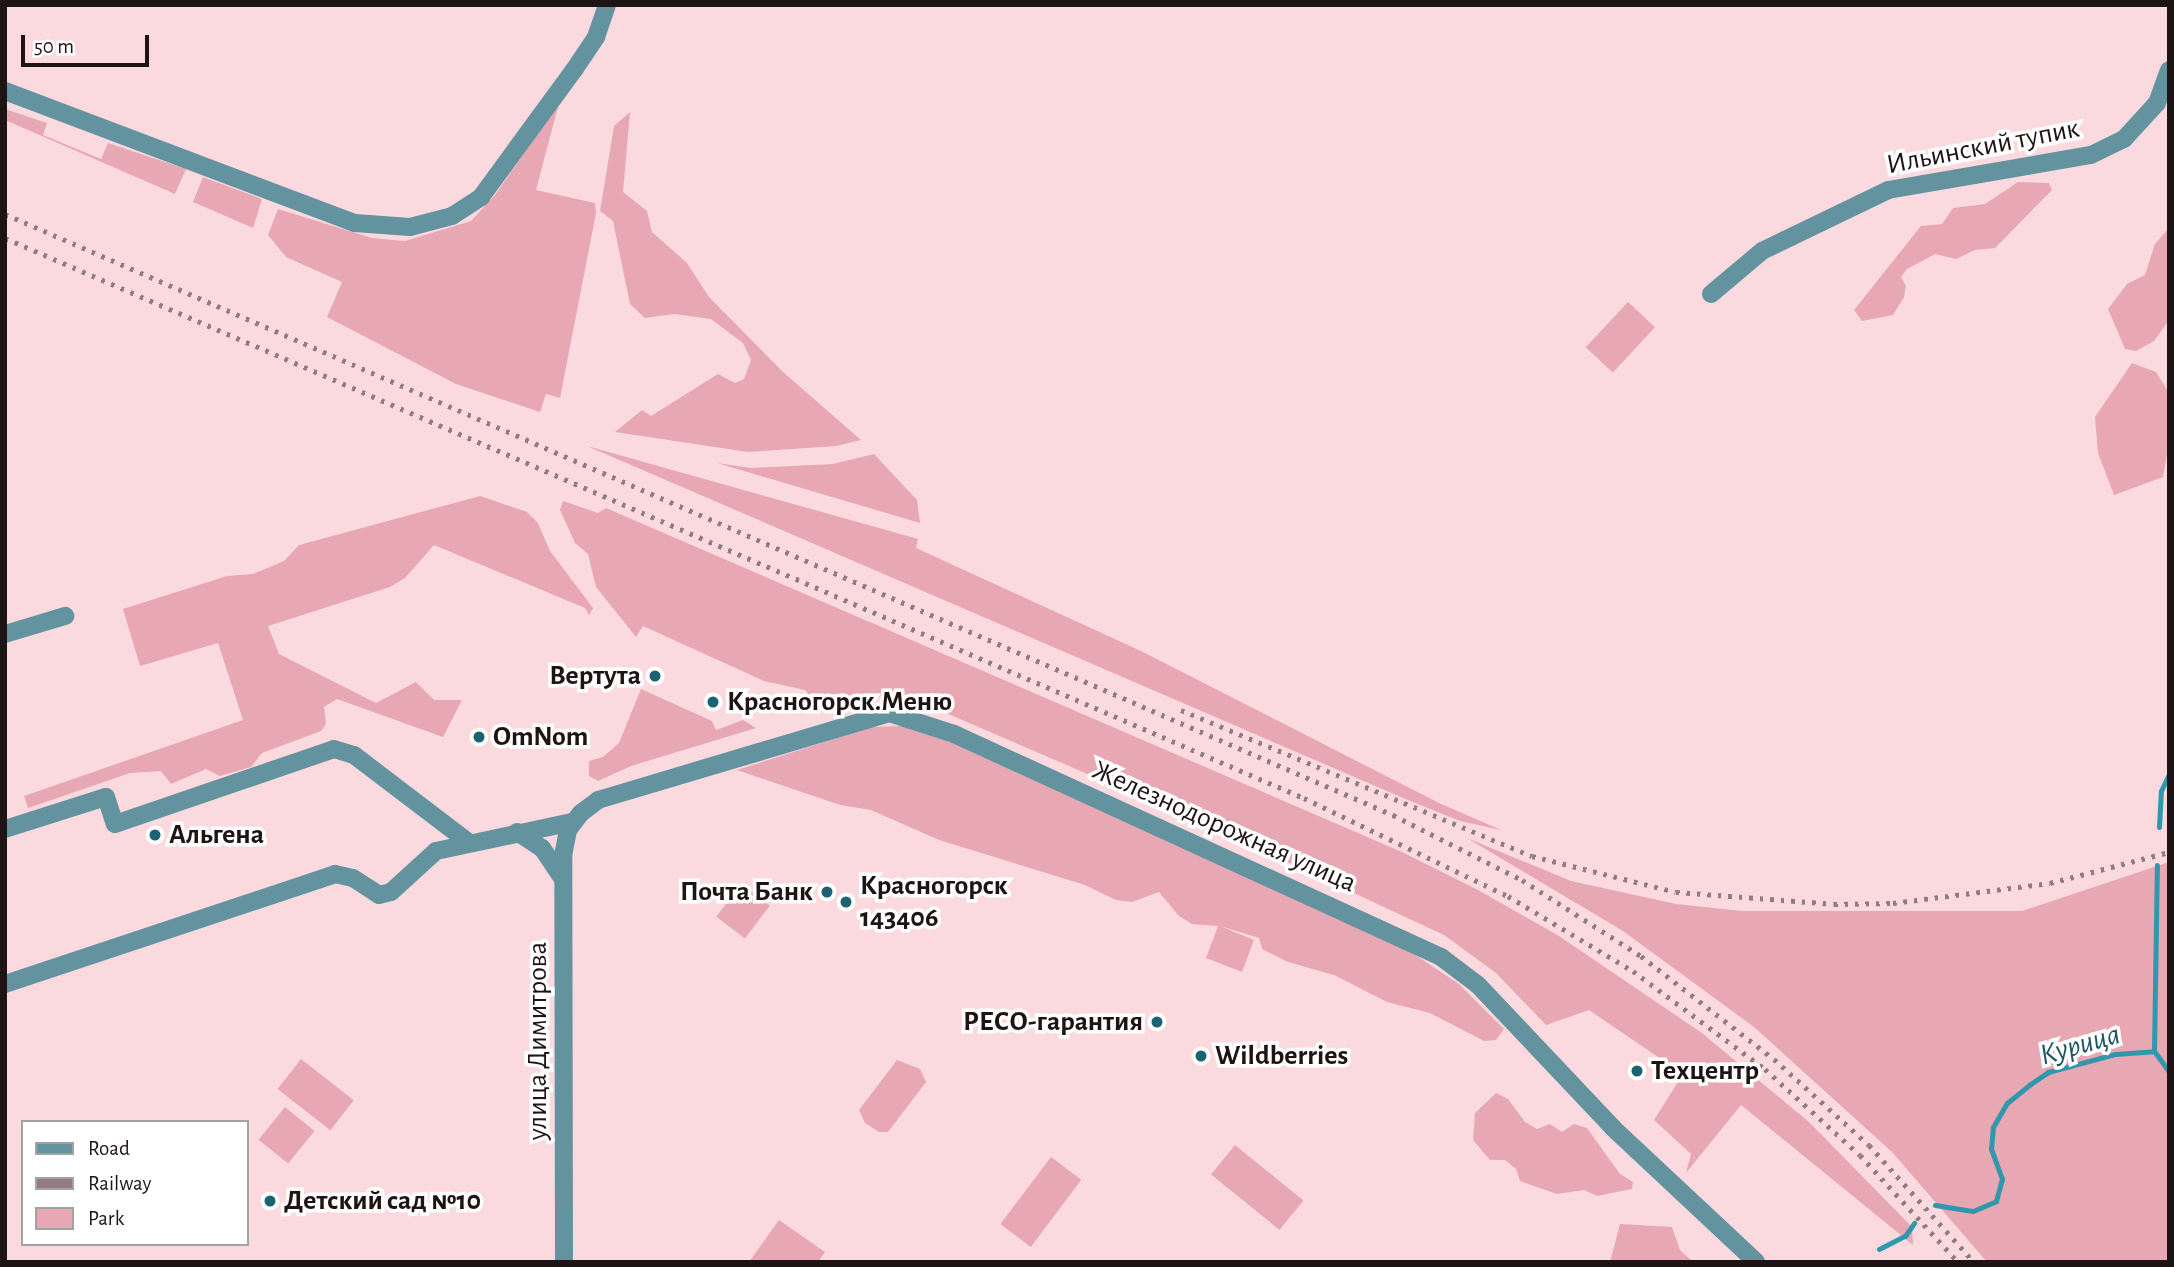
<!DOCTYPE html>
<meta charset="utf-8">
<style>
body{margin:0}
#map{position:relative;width:2174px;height:1267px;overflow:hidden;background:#fbdadf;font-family:"Alegreya Sans",sans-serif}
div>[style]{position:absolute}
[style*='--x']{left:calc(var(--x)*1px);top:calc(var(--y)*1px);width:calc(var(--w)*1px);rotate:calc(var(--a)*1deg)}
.green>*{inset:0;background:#e8a8b3;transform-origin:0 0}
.stream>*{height:5px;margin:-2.5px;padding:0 2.5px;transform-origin:2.5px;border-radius:2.5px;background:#3197ad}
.minor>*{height:18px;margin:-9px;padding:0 9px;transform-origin:9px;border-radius:9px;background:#63939f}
.rail>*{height:5px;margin-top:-2.5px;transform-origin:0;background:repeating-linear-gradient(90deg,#937c80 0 3.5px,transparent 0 10.5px)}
.dots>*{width:19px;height:19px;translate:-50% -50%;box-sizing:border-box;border:4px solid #fff;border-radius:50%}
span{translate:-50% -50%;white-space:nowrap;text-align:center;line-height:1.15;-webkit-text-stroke:7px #fff;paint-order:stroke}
.street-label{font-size:28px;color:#1e1315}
.poi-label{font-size:28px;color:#1e1315;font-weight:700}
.right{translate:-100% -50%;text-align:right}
.left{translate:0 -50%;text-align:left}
.water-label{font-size:30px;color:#1e5561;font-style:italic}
.frame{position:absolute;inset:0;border:7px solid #1e1315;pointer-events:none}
.legend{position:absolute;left:21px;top:1120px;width:228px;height:126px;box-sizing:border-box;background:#fff;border:2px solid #a5a1a1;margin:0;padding:9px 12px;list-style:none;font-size:21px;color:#1e1315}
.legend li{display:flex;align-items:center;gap:14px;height:35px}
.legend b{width:35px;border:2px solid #a5a1a1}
.scale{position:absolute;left:21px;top:35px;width:128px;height:32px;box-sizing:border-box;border:4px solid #1e1315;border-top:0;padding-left:9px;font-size:21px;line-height:24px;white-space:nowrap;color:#1e1315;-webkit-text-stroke:5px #fff;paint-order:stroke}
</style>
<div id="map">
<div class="green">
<i style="clip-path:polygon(559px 103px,536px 190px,595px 203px,596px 213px,560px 398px,546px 394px,540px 412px,456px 384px,327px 317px,342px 282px,286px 257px,268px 235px,278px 209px,372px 238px,405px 241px,471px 221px,495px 195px)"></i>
<i style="clip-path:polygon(5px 109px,47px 123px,43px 135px,101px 159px,108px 143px,186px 169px,175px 194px,5px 120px)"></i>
<i style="clip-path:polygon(630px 112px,623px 192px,647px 211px,652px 232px,687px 263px,709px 297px,783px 372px,861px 440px,836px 446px,748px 452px,615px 432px,642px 410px,651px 416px,718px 374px,735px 383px,744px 379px,751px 360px,743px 343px,711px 319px,674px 314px,645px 318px,630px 304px,613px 221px,600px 211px,614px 126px)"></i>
<i style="clip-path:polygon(203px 177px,262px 199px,253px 228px,193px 202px)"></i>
<i style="clip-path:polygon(2018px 182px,2049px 183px,2052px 190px,1995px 248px,1975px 250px,1956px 259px,1935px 254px,1907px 269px,1901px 277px,1906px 286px,1904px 297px,1893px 315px,1862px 321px,1854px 310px,1921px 226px,1942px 224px,1953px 208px,1985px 204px)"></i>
<i style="clip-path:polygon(2169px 228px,2169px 320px,2154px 341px,2136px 351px,2125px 349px,2108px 309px,2127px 284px,2145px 275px,2155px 244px)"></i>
<i style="left:1628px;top:302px;width:37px;height:62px;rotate:43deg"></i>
<i style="clip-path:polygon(2132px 363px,2156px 372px,2169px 393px,2169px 442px,2163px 477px,2114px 495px,2098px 453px,2095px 417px)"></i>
<i style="clip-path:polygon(587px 446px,918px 539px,916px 548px,1141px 651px,1439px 803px,1501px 830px,1460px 821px,1403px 798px)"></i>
<i style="clip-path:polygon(874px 454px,917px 500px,920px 523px,717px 463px,751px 468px,833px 464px)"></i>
<i style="clip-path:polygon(480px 496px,527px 512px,538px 523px,550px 551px,593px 608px,589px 615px,585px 608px,434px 545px,405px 578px,390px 587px,268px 626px,279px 654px,376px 703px,416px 682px,434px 700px,462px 700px,443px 737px,337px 699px,324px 707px,326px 724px,321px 731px,262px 753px,251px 767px,220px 776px,206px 769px,171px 784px,161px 771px,130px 773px,28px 808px,24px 796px,243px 720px,218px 643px,140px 666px,123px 609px,227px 576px,253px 574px,284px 561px,299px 545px)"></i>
<i style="clip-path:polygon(563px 501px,598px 513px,606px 508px,1402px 852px,1478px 890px,1559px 936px,1702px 1033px,1809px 1122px,1912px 1227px,1913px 1245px,1741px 1105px,1686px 1173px,1691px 1154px,1654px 1120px,1683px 1074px,1589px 1010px,1546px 1025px,1496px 973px,1444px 935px,1227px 834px,918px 701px,895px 696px,855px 698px,820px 710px,805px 690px,764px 681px,643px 626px,636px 637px,596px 587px,588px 554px,575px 543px,560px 510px)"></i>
<i style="clip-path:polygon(641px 689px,712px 721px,716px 730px,743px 720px,756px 728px,631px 766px,598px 781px,589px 776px,589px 761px,603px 757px,619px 743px)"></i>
<i style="clip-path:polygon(902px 726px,950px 742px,1408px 950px,1459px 984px,1504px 1029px,1496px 1040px,1484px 1041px,1430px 1013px,1387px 1002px,1334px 975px,1288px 962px,1262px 949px,1259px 938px,1220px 926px,1254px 940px,1242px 972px,1206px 958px,1218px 926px,1192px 924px,1179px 916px,1159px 892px,1132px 902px,1116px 900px,1085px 885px,939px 840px,871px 810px,840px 805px,737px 770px,872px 727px)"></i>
<i style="clip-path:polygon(1467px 838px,1571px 881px,1676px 904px,1742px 911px,2022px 911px,2169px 862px,2169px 1262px,1987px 1262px,1892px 1152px,1754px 1027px,1623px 931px)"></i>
<i style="left:741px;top:884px;width:36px;height:41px;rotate:37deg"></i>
<i style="left:301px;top:1059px;width:67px;height:38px;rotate:38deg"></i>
<i style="clip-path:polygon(897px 1060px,920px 1069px,926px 1082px,888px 1132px,879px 1132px,865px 1123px,859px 1110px)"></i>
<i style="clip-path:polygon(1496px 1093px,1508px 1099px,1525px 1122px,1537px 1129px,1550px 1124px,1562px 1132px,1574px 1124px,1587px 1128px,1620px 1174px,1633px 1182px,1632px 1189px,1597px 1196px,1584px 1190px,1557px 1194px,1520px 1181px,1516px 1169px,1505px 1160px,1490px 1160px,1473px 1140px,1475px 1113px)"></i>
<i style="left:285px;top:1107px;width:38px;height:42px;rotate:39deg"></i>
<i style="left:1235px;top:1145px;width:88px;height:38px;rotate:39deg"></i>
<i style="left:1051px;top:1157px;width:38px;height:84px;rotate:37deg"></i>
<i style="clip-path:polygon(779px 1220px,825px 1252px,818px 1262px,749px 1262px)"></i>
<i style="clip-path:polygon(1620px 1224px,1672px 1227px,1680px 1250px,1693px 1262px,1610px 1262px)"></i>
</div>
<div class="stream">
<i style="--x:2159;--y:827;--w:36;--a:-87"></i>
<i style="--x:2161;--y:791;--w:19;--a:-65"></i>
<i style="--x:2154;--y:1051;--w:186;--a:-89.1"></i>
<i style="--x:2154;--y:1051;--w:26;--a:54"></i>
<i style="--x:1935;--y:1205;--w:38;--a:9"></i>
<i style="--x:1973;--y:1211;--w:25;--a:-23"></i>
<i style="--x:1996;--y:1201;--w:23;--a:-75"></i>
<i style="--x:2002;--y:1179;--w:32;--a:-110"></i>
<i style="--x:1991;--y:1149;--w:22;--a:-85"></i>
<i style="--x:1993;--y:1127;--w:28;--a:-60"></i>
<i style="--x:2007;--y:1103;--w:28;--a:-39"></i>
<i style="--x:2029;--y:1085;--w:23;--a:-34"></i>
<i style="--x:2048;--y:1072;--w:69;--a:-15"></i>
<i style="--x:2115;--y:1054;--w:39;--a:-4"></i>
<i style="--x:1879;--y:1249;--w:29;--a:-27"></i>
<i style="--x:1905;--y:1236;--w:16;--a:-55"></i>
</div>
<div class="minor">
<i style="--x:5;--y:91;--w:374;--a:20.7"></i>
<i style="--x:355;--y:223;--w:55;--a:4.2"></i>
<i style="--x:410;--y:227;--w:43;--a:-14.7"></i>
<i style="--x:452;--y:216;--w:35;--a:-33"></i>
<i style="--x:481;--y:197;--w:157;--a:-53.8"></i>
<i style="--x:574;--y:70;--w:40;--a:-56"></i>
<i style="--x:596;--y:37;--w:34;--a:-71"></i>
<i style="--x:1711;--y:294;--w:67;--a:-40.1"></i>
<i style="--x:1762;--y:251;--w:140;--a:-25.8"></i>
<i style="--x:1888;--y:190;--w:206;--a:-9.8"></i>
<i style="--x:2091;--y:155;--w:37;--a:-26"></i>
<i style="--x:2124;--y:139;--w:49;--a:-47.5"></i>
<i style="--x:2157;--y:103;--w:35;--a:-70"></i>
<i style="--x:5;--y:634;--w:63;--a:-16.7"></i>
<i style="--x:5;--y:829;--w:106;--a:-17.6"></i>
<i style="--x:106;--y:797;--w:28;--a:72"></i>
<i style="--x:115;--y:824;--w:231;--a:-18.9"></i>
<i style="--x:334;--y:749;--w:21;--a:17"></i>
<i style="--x:354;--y:755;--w:143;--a:37.3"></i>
<i style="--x:517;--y:832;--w:30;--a:33"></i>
<i style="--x:542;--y:848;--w:36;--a:56"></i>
<i style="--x:5;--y:984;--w:348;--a:-18.4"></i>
<i style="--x:335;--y:874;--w:18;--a:13"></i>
<i style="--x:353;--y:878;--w:31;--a:33"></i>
<i style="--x:379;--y:895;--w:12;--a:-14"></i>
<i style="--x:391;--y:892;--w:61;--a:-42.3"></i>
<i style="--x:436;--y:851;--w:140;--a:-12"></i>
<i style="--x:564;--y:1262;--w:406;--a:-90.1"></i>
<i style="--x:563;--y:856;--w:26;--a:-79"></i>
<i style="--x:568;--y:830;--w:21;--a:-53"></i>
<i style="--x:581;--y:813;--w:21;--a:-37"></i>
<i style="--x:598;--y:800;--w:304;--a:-16.6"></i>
<i style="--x:889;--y:713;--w:68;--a:17.9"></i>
<i style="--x:954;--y:734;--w:536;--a:24.6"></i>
<i style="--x:1441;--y:957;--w:46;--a:37.1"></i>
<i style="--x:1478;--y:985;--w:197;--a:46.6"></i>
<i style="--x:1613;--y:1128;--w:196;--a:43.1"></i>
</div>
<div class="rail">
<i style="--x:5;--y:214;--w:1513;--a:23.41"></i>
<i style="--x:1393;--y:815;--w:144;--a:26.7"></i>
<i style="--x:1522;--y:880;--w:141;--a:32.6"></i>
<i style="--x:1641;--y:956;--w:168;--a:37.8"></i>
<i style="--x:1774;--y:1059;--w:128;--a:42.2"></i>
<i style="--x:1869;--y:1145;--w:157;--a:48.1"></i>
<i style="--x:5;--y:238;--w:1415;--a:23.32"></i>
<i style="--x:1304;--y:798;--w:226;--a:25.7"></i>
<i style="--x:1508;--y:896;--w:146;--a:31"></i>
<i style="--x:1633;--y:971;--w:164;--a:36.6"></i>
<i style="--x:1765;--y:1069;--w:128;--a:42.2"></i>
<i style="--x:1860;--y:1155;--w:145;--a:47.5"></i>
<i style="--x:1181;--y:710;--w:380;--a:22.6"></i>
<i style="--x:1532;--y:856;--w:148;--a:14"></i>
<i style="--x:1676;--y:892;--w:158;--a:4.3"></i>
<i style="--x:1834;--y:904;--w:59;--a:-1"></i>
<i style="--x:1893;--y:903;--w:158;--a:-7.3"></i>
<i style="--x:2050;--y:883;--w:123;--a:-14.6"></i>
</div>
<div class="dots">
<i style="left:655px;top:676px;background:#1b6372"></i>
<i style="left:713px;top:702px;background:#1b6372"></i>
<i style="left:479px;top:737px;background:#1b6372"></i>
<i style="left:155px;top:835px;background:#1b6372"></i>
<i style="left:827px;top:892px;background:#1b6372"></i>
<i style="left:846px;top:902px;background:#1b6372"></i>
<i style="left:1157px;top:1022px;background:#1b6372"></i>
<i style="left:1201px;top:1056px;background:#1b6372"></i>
<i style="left:1637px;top:1071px;background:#1b6372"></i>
<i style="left:270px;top:1201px;background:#1b6372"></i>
</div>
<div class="street-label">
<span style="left:1983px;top:147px;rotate:-11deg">Ильинский тупик</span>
<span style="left:1224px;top:827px;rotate:24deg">Железнодорожная улица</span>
<span style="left:538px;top:1041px;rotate:-90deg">улица Димитрова</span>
</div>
<div class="poi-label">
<span class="right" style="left:641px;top:676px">Вертута</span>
<span class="left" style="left:727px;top:702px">Красногорск.Меню</span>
<span class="left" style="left:493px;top:737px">OmNom</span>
<span class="left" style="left:169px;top:835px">Альгена</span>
<span class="left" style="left:860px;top:902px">Красногорск<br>143406</span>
<span class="right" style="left:813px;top:892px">Почта Банк</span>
<span class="right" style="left:1143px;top:1022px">РЕСО-гарантия</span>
<span class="left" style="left:1215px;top:1056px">Wildberries</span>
<span class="left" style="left:1651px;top:1071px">Техцентр</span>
<span class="left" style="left:284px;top:1201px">Детский сад №10</span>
</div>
<div class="water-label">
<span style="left:2080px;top:1045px;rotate:-16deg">Курица</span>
</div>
<div class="frame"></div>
<ul class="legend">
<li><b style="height:9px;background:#63939f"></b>Road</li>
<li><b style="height:9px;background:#937c80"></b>Railway</li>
<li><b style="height:19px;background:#e8a8b3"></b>Park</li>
</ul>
<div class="scale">50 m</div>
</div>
